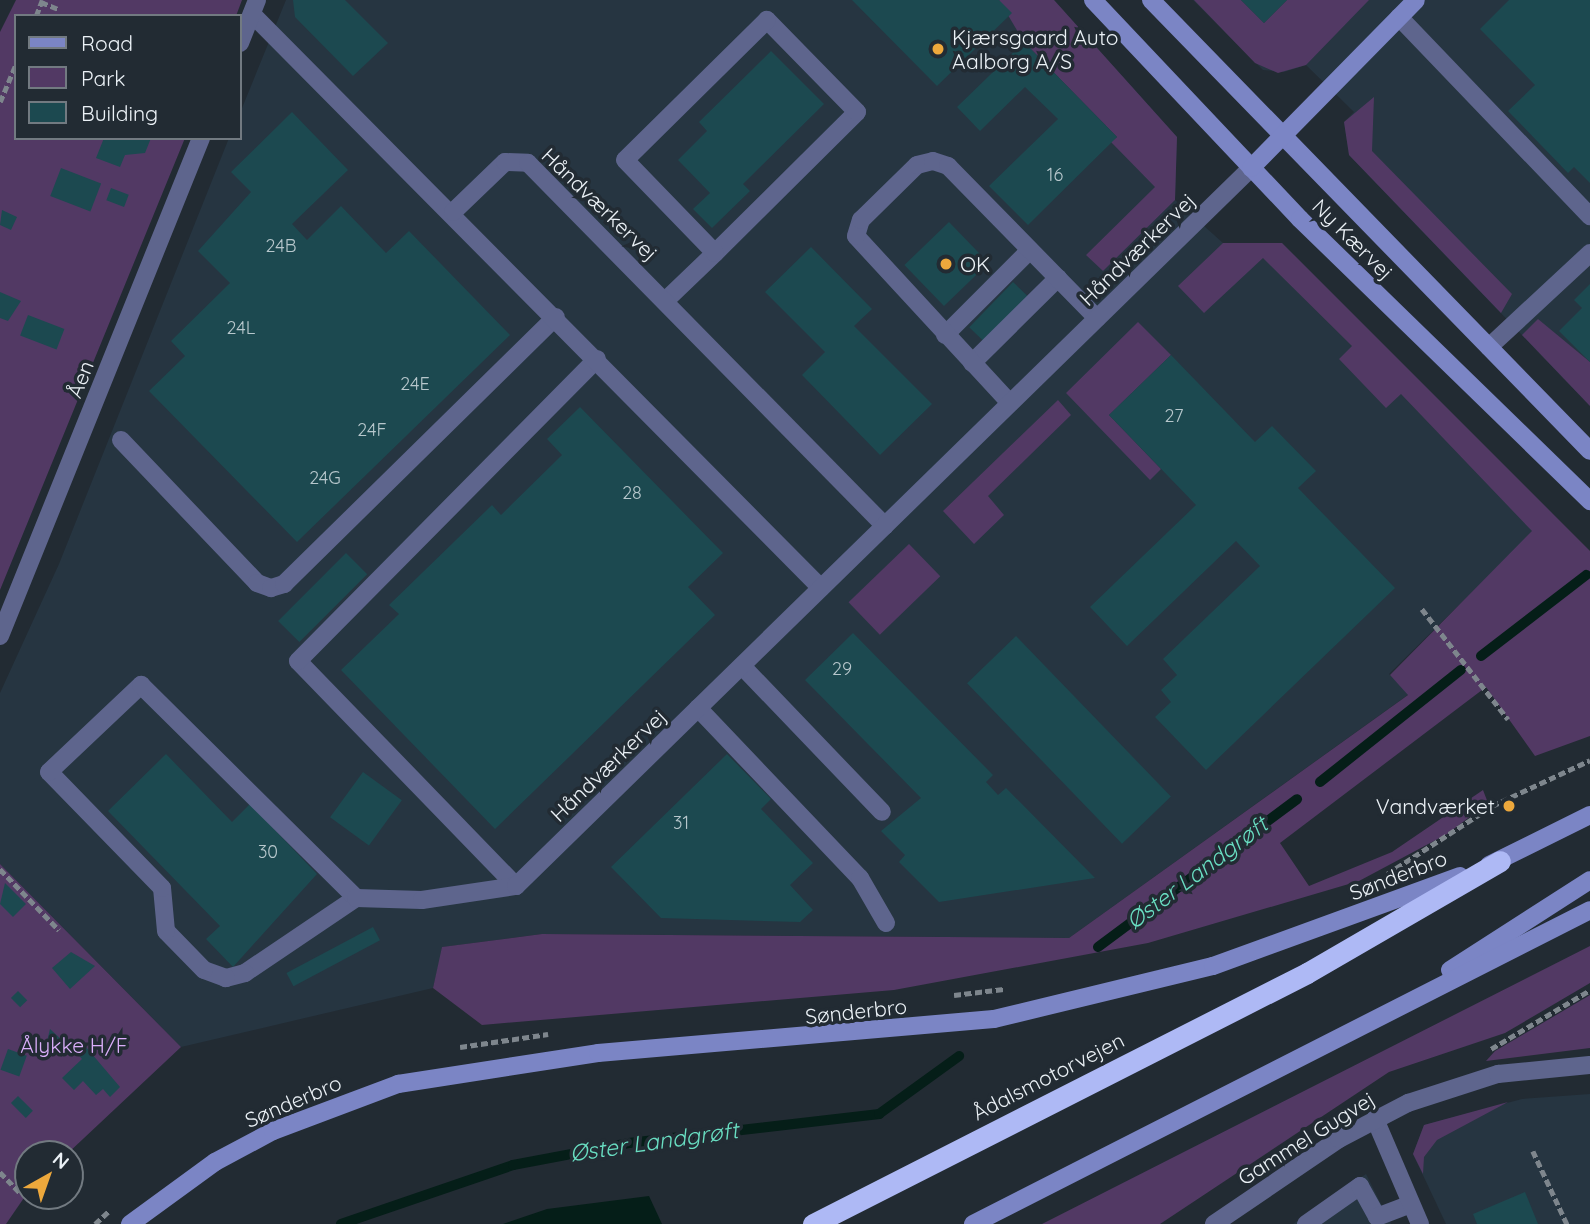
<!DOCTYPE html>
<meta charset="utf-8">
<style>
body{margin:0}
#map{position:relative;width:1590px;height:1224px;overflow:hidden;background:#222b33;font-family:Quicksand,sans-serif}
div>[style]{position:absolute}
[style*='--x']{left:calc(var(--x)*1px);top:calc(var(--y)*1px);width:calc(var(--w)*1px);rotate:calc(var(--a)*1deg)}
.built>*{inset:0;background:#263541}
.green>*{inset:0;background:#523964;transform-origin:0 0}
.water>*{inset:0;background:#051e18}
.stream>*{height:10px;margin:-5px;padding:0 5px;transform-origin:5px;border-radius:5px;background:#051e18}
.building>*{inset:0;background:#1c4950;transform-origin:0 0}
.path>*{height:4.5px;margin-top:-2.25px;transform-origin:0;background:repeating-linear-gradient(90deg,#7e868d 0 7px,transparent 0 10.5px)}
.lane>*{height:18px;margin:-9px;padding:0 9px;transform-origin:9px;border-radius:9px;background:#5e658d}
.street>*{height:18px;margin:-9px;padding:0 9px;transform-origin:9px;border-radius:9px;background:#5e658d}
.secondary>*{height:18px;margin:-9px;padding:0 9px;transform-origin:9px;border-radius:9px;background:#7b85c5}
.highway>*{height:21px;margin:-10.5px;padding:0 10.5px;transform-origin:10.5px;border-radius:10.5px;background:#aeb9f5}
.dots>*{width:19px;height:19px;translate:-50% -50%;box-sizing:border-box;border:4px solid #222b33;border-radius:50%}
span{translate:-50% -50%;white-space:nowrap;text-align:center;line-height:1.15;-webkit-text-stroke:7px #222b33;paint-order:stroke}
.number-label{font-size:18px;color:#b7c7cc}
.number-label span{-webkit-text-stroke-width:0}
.poi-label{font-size:21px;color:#ebf1f6}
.left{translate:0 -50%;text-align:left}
.right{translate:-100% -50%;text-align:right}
.street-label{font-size:21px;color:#ebf1f6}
.park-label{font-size:21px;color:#daaefa}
.water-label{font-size:23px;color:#69dec2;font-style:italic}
.legend{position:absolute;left:14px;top:14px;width:228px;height:126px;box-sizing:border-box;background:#222b33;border:2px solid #727a81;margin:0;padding:9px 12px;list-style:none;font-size:21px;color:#ebf1f6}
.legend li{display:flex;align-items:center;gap:14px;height:35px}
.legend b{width:35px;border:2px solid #727a81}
.north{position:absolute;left:14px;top:1140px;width:70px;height:70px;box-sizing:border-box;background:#222b33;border:2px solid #727a81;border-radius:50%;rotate:40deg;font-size:19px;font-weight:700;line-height:28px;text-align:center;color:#ebf1f6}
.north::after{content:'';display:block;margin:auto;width:24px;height:32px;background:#eda83c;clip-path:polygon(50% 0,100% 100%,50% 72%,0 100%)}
</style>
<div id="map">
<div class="built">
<i style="clip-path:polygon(286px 0,1054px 0,1177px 137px,1175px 200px,1223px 243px,1282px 243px,1552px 513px,1389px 674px,1409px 694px,1069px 938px,542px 934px,443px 947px,433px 988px,181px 1047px,0 864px,0 693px,59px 564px,229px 138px,240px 138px,240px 113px)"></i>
<i style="clip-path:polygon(1193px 0,1590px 0,1590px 406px,1349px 155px,1344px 122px,1354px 112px,1306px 65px,1284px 72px,1263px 70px)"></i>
<i style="clip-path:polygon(1590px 1094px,1590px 1224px,1446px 1224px,1413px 1154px,1424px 1125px,1522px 1099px)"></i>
<i style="clip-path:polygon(1366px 1174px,1391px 1224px,1293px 1224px)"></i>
</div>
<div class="green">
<i style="clip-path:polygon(16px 0,242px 0,236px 16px,16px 16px,16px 138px,185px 138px,0 590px,0 32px)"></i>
<i style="clip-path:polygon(999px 0,1054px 0,1177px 137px,1175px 200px,1103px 271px,1086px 255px,1155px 187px,1111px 142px,1117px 137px,1024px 42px)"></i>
<i style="clip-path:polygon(1194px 0,1241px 0,1264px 23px,1287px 0,1369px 0,1306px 65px,1278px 73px,1255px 63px)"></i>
<i style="clip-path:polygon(1374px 97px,1372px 151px,1512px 294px,1501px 313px,1349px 155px,1344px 122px)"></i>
<i style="clip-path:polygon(1223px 243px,1282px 243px,1590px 551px,1590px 736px,1535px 756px,1486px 687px,1280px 843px,1309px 886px,1392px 852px,1483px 790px,1488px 803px,1447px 834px,1359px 881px,1148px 943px,894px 990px,482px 1025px,433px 988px,442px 947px,542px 934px,1069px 938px,1408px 695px,1390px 675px,1532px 531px,1401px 394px,1386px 408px,1339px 359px,1352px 346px,1263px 258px,1204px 313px,1178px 286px)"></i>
<i style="clip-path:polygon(1538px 319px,1590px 362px,1590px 406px,1522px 335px)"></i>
<i style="clip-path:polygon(1138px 322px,1171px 355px,1109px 415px,1161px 469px,1150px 480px,1066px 393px)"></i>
<i style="clip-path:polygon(1058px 400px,1071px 415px,988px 496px,1004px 515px,974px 544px,943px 511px)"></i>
<i style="left:909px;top:544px;width:45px;height:84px;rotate:46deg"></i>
<i style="clip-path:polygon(0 864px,181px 1047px,67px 1154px,28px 1154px,28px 1192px,6px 1224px,0 1224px)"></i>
<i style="clip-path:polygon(1590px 946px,1590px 983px,1505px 1033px,1389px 1072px,1160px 1224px,1042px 1224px)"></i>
<i style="clip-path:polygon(1590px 995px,1590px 1048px,1486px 1061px,1495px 1051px)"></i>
<i style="clip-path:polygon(1508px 1102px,1437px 1140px,1424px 1157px,1423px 1174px,1413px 1154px,1424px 1125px)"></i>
</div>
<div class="water">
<i style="clip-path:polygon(649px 1196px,662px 1224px,503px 1224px,547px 1209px)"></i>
</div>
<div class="stream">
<i style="--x:1481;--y:656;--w:133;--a:-37.6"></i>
<i style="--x:1320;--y:782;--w:180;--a:-38.5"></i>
<i style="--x:1098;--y:947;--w:248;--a:-36.6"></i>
<i style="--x:341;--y:1224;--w:182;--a:-18.9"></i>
<i style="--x:513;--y:1165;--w:118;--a:-10.7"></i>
<i style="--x:629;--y:1143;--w:252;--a:-6.6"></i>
<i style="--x:879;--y:1114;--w:99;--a:-35.9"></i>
</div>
<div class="building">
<i style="clip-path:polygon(293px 0,345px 0,388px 43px,353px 76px,295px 17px)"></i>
<i style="clip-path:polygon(852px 0,999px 0,1012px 13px,937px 86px)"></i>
<i style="clip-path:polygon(1241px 0,1287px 0,1264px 23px)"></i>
<i style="clip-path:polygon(1509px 0,1590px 0,1590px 183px,1574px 167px,1568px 173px,1508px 111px,1535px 85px,1480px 29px)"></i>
<i style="clip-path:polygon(1024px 42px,1117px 137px,1028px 225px,989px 186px,1058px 119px,1025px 87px,980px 131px,957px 107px)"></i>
<i style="clip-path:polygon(771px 51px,824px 104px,743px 184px,750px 191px,712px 228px,693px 209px,710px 193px,678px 160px,707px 131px,699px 122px)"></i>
<i style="clip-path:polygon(292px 112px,348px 170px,292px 224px,307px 240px,341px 206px,386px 253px,409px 231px,510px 335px,297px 542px,149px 391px,185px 356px,171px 341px,230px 283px,198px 251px,251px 192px,231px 172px)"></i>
<i style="clip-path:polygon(104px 138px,151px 138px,145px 153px,125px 155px,120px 167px,96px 158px)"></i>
<i style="left:61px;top:168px;width:43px;height:30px;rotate:21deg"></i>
<i style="left:111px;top:188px;width:19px;height:13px;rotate:21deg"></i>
<i style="clip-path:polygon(2px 210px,17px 217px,11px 230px,0 225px)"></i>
<i style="left:949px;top:222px;width:57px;height:62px;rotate:46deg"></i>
<i style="clip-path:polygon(811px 247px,872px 309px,854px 326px,932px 404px,880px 455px,802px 375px,825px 352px,765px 292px)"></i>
<i style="left:1013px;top:282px;width:30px;height:63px;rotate:44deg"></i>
<i style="clip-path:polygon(1590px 284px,1590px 362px,1559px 331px,1582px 308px,1574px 300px)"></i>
<i style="clip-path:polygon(0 292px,21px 301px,8px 321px,0 318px)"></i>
<i style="left:28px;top:315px;width:39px;height:22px;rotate:21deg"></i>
<i style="clip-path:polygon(1171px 355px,1255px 442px,1272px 426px,1316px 471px,1298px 488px,1395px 588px,1206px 770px,1155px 717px,1171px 702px,1161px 690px,1177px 675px,1163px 659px,1260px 566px,1236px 541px,1127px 646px,1090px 607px,1196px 505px,1109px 415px)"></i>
<i style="clip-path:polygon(580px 407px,723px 553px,688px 587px,715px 615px,495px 829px,341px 670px,399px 614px,389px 605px,492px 505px,501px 515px,562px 455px,547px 439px)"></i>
<i style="left:346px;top:553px;width:30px;height:96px;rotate:45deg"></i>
<i style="clip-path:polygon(853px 633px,993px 775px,986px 782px,998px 795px,1006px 788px,1095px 878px,939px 902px,899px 862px,905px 855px,881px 831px,921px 798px,805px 680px)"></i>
<i style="left:1016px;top:636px;width:223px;height:68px;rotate:46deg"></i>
<i style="clip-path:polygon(166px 754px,232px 822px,250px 804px,317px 874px,233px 967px,206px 939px,220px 926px,108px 811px)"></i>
<i style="clip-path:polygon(727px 754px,771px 799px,761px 809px,813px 863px,790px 885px,813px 910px,800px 922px,661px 918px,611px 867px)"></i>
<i style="left:363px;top:772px;width:48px;height:56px;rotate:36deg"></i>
<i style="clip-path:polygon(5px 883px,26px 904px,13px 917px,0 904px)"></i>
<i style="left:373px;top:927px;width:15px;height:98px;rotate:62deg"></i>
<i style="clip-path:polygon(71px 952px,95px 966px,70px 989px,52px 968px)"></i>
<i style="left:18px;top:991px;width:13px;height:10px;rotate:45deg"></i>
<i style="clip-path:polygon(50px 1029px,64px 1042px,53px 1053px,46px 1046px)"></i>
<i style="clip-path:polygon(80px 1040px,120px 1087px,110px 1097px,103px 1089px,96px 1095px,83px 1081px,74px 1090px,62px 1078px,82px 1059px,72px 1048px)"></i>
<i style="left:8px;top:1049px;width:20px;height:22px;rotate:20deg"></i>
<i style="left:18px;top:1096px;width:21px;height:10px;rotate:45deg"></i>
<i style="clip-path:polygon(1525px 1192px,1538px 1224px,1477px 1224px,1473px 1214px)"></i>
</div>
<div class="path">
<i style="--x:41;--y:2;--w:18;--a:22"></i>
<i style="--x:36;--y:16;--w:17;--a:-69"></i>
<i style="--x:0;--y:102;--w:41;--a:-67.2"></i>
<i style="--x:1422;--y:609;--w:140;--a:52"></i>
<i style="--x:0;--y:869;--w:85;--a:46"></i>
<i style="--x:1387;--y:874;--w:125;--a:-32.9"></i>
<i style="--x:1492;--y:806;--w:108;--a:-25.1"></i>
<i style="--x:954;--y:995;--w:50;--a:-6.8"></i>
<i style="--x:460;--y:1047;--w:89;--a:-8.4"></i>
<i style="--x:1491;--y:1049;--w:115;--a:-30.8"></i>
<i style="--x:1533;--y:1151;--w:81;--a:65"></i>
<i style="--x:0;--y:1172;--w:30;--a:46"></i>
<i style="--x:95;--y:1224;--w:18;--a:-43"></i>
</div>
<div class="lane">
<i style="--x:1399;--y:17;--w:276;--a:46.2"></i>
<i style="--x:665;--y:301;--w:69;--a:-43.8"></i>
<i style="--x:715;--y:253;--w:200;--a:-44.8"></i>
<i style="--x:857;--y:112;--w:129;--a:-134.4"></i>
<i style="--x:767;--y:20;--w:199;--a:135.4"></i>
<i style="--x:625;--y:160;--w:129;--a:45.9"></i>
<i style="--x:945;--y:335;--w:120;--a:-45"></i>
<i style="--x:1489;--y:347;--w:138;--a:-42.9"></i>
<i style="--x:972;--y:363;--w:121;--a:-44.7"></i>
<i style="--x:1010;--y:403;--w:227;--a:-132.7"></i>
<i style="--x:856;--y:236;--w:17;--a:-73"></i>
<i style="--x:861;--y:220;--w:78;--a:-44.5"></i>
<i style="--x:917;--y:165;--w:16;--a:-14"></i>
<i style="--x:933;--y:161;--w:16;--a:18"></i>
<i style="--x:948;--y:166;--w:213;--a:45.6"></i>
<i style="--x:121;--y:440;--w:197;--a:46.4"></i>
<i style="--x:257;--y:583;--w:15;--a:20"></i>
<i style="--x:271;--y:588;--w:14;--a:-17"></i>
<i style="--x:284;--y:584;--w:381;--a:-44.5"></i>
<i style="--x:742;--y:666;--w:202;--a:46.2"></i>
<i style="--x:698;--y:708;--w:235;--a:46.4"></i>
<i style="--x:860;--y:878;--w:52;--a:60"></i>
<i style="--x:516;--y:886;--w:313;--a:-134.1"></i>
<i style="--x:298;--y:661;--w:425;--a:-45.3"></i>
<i style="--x:356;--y:898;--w:134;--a:146"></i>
<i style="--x:245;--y:973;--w:20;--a:165"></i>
<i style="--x:226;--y:978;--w:23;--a:-160"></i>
<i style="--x:204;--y:970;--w:54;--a:-134.3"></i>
<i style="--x:166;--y:931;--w:43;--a:-95.3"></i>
<i style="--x:162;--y:888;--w:162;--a:-134.2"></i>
<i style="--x:49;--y:772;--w:127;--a:-43.4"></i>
<i style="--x:141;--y:685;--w:303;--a:44.7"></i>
<i style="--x:356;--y:898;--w:66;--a:1.7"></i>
<i style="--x:422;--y:900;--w:95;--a:-8.5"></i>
<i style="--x:1306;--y:1224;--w:66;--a:-35.1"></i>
<i style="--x:1360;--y:1186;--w:35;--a:61"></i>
<i style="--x:1377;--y:1217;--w:36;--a:-21"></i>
</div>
<div class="street">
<i style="--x:252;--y:14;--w:808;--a:45.25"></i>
<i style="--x:240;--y:43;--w:46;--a:-68.4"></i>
<i style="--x:453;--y:212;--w:72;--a:-43.9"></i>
<i style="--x:505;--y:162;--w:23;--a:2"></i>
<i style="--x:528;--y:163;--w:509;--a:45.48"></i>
<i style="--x:0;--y:636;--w:537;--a:-68.02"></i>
<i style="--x:516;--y:886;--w:1027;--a:-44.33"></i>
<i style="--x:1375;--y:1119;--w:114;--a:66.8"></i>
<i style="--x:1214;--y:1224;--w:151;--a:-34.2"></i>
<i style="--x:1339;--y:1139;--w:78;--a:-27.6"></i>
<i style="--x:1408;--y:1103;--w:95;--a:-17.9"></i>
<i style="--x:1498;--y:1074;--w:92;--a:-5.6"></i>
</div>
<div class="secondary">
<i style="--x:1093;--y:0;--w:301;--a:46.6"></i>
<i style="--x:1300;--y:219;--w:405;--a:44.2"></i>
<i style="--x:1151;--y:0;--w:629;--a:45.77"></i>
<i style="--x:1251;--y:168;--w:235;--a:-45.5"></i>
<i style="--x:1489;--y:865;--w:113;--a:-26.3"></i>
<i style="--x:1450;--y:970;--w:166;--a:-32.7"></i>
<i style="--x:130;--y:1224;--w:105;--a:-36.1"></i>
<i style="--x:215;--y:1162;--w:66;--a:-28.1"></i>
<i style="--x:273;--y:1131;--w:134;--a:-20.6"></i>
<i style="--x:398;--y:1084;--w:202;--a:-8.8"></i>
<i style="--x:598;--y:1053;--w:397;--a:-4.9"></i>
<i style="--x:994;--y:1019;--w:225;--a:-13.6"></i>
<i style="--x:1213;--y:966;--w:263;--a:-20"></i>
<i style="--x:973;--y:1224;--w:692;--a:-26.97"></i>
</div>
<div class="highway">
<i style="--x:813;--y:1224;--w:554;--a:-26.93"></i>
<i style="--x:1307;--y:973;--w:223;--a:-30.1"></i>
</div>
<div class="dots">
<i style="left:938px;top:49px;background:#eda83c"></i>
<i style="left:946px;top:264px;background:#eda83c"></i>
<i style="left:1509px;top:806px;background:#eda83c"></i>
</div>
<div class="number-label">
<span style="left:1055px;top:175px">16</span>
<span style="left:281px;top:246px">24B</span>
<span style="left:241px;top:328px">24L</span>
<span style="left:415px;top:384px">24E</span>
<span style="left:1174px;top:416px">27</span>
<span style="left:372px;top:430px">24F</span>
<span style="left:325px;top:478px">24G</span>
<span style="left:632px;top:493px">28</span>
<span style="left:842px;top:669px">29</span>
<span style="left:681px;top:823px">31</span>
<span style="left:268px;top:852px">30</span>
</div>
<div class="poi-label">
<span class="left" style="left:952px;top:49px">Kjærsgaard Auto<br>Aalborg A/S</span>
<span class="left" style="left:960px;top:264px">OK</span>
<span class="right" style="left:1495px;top:806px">Vandværket</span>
</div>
<div class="street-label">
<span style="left:600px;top:204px;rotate:44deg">Håndværkervej</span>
<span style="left:1353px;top:239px;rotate:45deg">Ny Kærvej</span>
<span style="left:1137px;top:249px;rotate:-44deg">Håndværkervej</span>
<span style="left:80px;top:379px;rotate:-68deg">Åen</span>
<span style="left:608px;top:765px;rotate:-44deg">Håndværkervej</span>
<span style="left:1398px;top:875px;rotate:-21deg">Sønderbro</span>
<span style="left:856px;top:1011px;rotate:-6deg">Sønderbro</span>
<span style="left:1048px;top:1076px;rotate:-27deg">Ådalsmotorvejen</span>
<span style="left:293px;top:1101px;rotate:-23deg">Sønderbro</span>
<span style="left:1306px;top:1138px;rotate:-32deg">Gammel Gugvej</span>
</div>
<div class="park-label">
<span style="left:74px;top:1045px">Ålykke H/F</span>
</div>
<div class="water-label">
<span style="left:1197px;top:873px;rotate:-37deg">Øster Landgrøft</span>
<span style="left:654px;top:1142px;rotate:-8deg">Øster Landgrøft</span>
</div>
<ul class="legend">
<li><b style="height:9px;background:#7b85c5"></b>Road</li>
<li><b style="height:19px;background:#523964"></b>Park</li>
<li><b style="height:19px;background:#1c4950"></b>Building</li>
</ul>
<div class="north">N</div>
</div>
